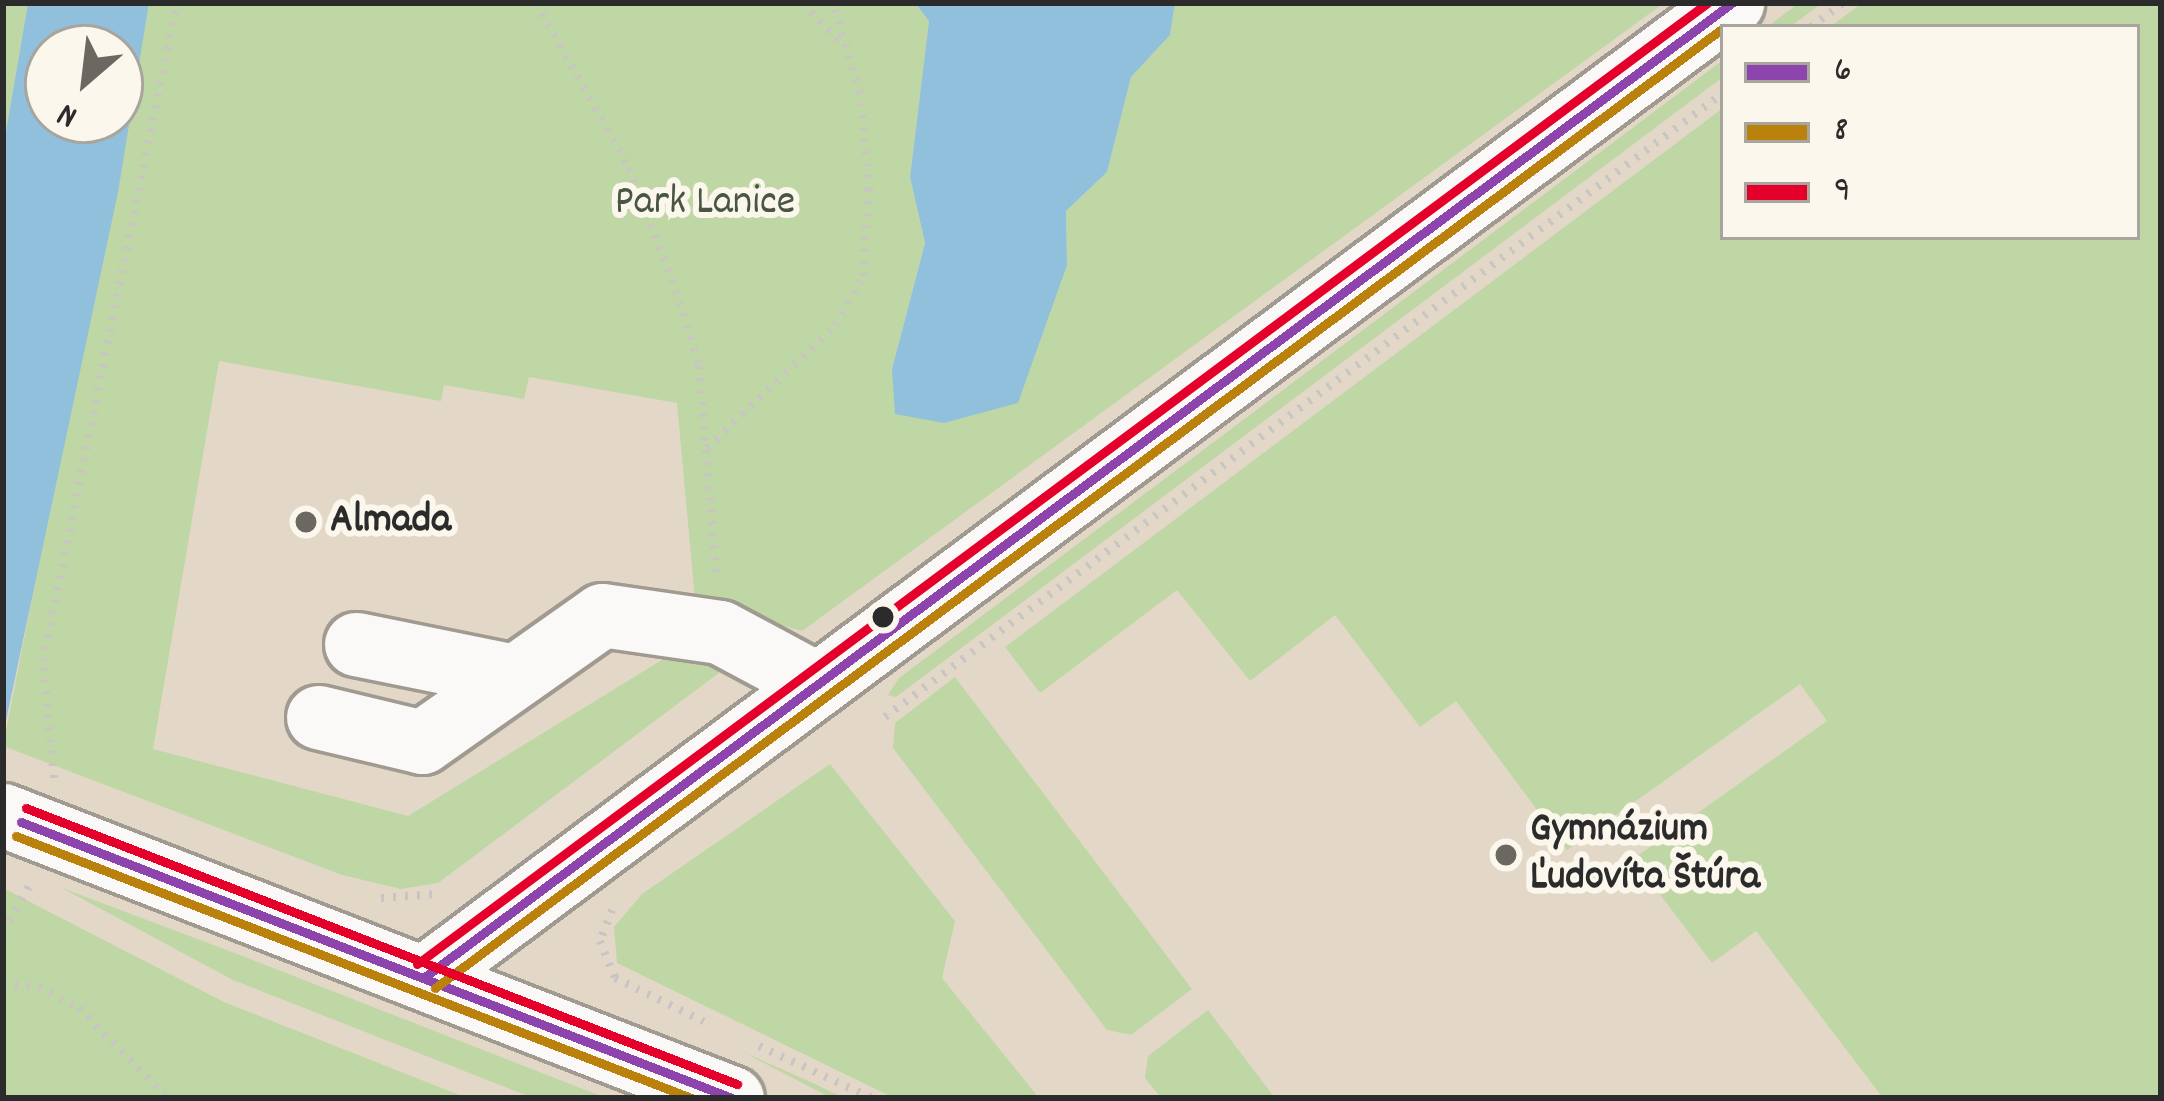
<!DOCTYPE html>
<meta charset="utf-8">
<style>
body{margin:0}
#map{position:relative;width:2164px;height:1101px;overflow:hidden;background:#e3d8c7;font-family:Dekko,sans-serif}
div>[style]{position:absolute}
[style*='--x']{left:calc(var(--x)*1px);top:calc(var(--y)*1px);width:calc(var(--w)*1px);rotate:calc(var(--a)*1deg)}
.green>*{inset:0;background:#bfd7a4}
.water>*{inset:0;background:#91c0dd}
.path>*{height:8px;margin-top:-4px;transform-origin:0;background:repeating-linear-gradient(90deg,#c8c5c2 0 3px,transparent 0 12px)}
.roads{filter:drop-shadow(3px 0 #a09a90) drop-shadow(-3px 0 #a09a90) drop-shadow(0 3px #a09a90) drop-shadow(0 -3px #a09a90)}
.minor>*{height:63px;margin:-31.5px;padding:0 31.5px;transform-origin:31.5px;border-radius:31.5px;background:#fbf9f7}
.bus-1>*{height:9px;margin:-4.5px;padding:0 4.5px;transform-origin:4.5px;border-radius:4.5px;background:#8e44ad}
.bus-2>*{height:9px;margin:-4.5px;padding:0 4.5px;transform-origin:4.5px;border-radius:4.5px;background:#ba810d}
.bus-3>*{height:9px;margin:-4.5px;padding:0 4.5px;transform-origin:4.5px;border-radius:4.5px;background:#e4002b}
.dots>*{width:33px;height:33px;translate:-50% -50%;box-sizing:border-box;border:6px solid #fbf7ec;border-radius:50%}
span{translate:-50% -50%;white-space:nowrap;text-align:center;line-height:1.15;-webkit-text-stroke:12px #fbf7ec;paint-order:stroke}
.park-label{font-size:42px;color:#495642}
.poi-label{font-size:42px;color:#2b2b2b;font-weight:700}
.left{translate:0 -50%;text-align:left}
.frame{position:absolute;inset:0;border:6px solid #2b2b2b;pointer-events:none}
.legend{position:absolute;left:1720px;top:24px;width:420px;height:216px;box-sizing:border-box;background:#fbf7ec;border:3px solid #a8a59f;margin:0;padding:15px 21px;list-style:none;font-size:36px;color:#2b2b2b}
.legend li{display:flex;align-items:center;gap:24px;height:60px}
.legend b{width:60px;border:3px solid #a8a59f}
.north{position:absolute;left:24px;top:24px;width:120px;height:120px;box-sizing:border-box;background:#fbf7ec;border:3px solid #a8a59f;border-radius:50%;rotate:208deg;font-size:33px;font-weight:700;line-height:48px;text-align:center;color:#2b2b2b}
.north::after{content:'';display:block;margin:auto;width:42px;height:54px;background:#6b6862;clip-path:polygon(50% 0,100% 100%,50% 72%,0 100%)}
</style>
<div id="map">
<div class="green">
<i style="clip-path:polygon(3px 3px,28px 3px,3px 149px)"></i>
<i style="clip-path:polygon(149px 3px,915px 3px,929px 21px,910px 177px,925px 243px,892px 369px,1067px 265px,1066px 211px,1107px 172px,1131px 77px,1170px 35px,1175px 3px,1664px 3px,802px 631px,695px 600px,677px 403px,529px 377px,524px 399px,444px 385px,441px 401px,219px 361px,153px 749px,408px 816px,678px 650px,731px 664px,438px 883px,401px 889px,342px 875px,3px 746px)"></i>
<i style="clip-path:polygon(1799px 3px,1822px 3px,1790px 27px,1767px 27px)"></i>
<i style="clip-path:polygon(1862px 3px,2161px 3px,2161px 1098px,1883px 1098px,1756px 931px,1712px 963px,1633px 859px,1827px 721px,1800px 684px,1567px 850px,1456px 701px,1420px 727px,1335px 615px,1250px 681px,1177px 590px,1040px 693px,1005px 647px,1723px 108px,1723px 237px,2137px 237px,2137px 27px,1830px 27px)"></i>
<i style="clip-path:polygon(1723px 60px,1723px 77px,896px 697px,888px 695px,899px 678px)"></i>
<i style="clip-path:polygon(955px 677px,1192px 989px,1131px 1035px,1107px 1030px,893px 748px,895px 723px)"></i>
<i style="clip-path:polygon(830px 764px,955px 921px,942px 978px,1039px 1098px,894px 1098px,617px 963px,614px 927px,642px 894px)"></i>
<i style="clip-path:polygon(3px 888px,224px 1002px,467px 1098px,3px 1098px)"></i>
<i style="clip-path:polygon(62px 888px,240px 955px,606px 1098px,533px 1098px,233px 980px)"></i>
<i style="clip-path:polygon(1208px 1010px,1275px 1098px,1161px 1098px,1145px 1078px,1148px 1056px)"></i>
<i style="clip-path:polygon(743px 1052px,813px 1083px,844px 1098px,831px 1098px)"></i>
</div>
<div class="water">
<i style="clip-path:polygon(evenodd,28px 3px,149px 3px,118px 192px,3px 735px,3px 149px,28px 3px,48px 48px,120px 48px,120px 120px,48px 120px,48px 48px)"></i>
<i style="clip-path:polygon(915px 3px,1175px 3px,1170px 35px,1131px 77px,1107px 172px,1066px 211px,1067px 265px,1018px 403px,944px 423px,895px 414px,892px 369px,925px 243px,910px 177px,929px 21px)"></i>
</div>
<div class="path">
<i style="--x:536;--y:3;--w:189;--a:60.6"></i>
<i style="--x:629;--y:168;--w:132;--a:69.1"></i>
<i style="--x:676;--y:291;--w:78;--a:73"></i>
<i style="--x:699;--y:366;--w:211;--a:85.4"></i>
<i style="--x:803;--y:3;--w:53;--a:47.3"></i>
<i style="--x:1811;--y:27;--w:40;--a:-37"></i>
<i style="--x:707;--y:448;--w:178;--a:-43.6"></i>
<i style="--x:836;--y:325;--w:56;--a:-61.1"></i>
<i style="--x:863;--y:276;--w:86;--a:-86"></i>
<i style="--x:869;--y:190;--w:97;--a:-95.3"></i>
<i style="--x:860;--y:93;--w:94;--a:-106.7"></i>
<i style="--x:885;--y:717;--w:1045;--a:-36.67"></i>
<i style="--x:54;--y:778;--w:118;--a:-95.4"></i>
<i style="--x:43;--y:661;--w:672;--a:-78.49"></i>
<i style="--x:381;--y:898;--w:56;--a:-4.1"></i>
<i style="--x:612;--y:910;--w:33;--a:111"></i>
<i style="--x:600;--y:941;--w:40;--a:68"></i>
<i style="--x:615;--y:978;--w:102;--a:26.1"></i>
<i style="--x:3;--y:931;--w:53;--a:-59.6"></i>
<i style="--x:3;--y:984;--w:36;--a:5"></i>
<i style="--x:39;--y:987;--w:45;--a:27.7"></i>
<i style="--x:79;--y:1008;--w:126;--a:45.6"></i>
<i style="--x:759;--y:1046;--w:124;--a:24.7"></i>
</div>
<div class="roads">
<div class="minor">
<i style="--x:356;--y:644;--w:162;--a:11.4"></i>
<i style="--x:318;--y:717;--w:107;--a:13.5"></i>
<i style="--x:422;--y:742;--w:220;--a:-35.2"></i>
<i style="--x:602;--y:615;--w:119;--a:8.2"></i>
<i style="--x:720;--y:632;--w:110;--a:28.2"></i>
<i style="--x:3;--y:815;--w:782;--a:21.22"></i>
<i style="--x:426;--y:976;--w:1629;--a:-36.69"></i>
</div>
</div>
<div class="bus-1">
<i style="--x:21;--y:822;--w:763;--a:21.22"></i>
<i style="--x:426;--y:976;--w:1629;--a:-36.69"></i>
</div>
<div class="bus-2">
<i style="--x:16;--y:836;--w:724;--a:21.21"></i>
<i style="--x:435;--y:988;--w:1606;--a:-36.7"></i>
</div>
<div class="bus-3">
<i style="--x:26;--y:808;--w:763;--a:21.22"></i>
<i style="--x:417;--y:964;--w:1609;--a:-36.68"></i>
</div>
<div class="dots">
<i style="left:306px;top:522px;background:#6b6862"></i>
<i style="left:883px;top:617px;background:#2b2b2b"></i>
<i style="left:1506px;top:855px;background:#6b6862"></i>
</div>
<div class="park-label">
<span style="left:705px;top:204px">Park Lanice</span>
</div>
<div class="poi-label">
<span class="left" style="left:330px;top:522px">Almada</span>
<span class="left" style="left:1530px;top:855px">Gymnázium<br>Ľudovíta Štúra</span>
</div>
<div class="frame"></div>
<ul class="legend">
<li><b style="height:15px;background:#8e44ad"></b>6</li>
<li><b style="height:15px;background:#ba810d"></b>8</li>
<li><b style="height:15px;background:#e4002b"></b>9</li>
</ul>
<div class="north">N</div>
</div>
